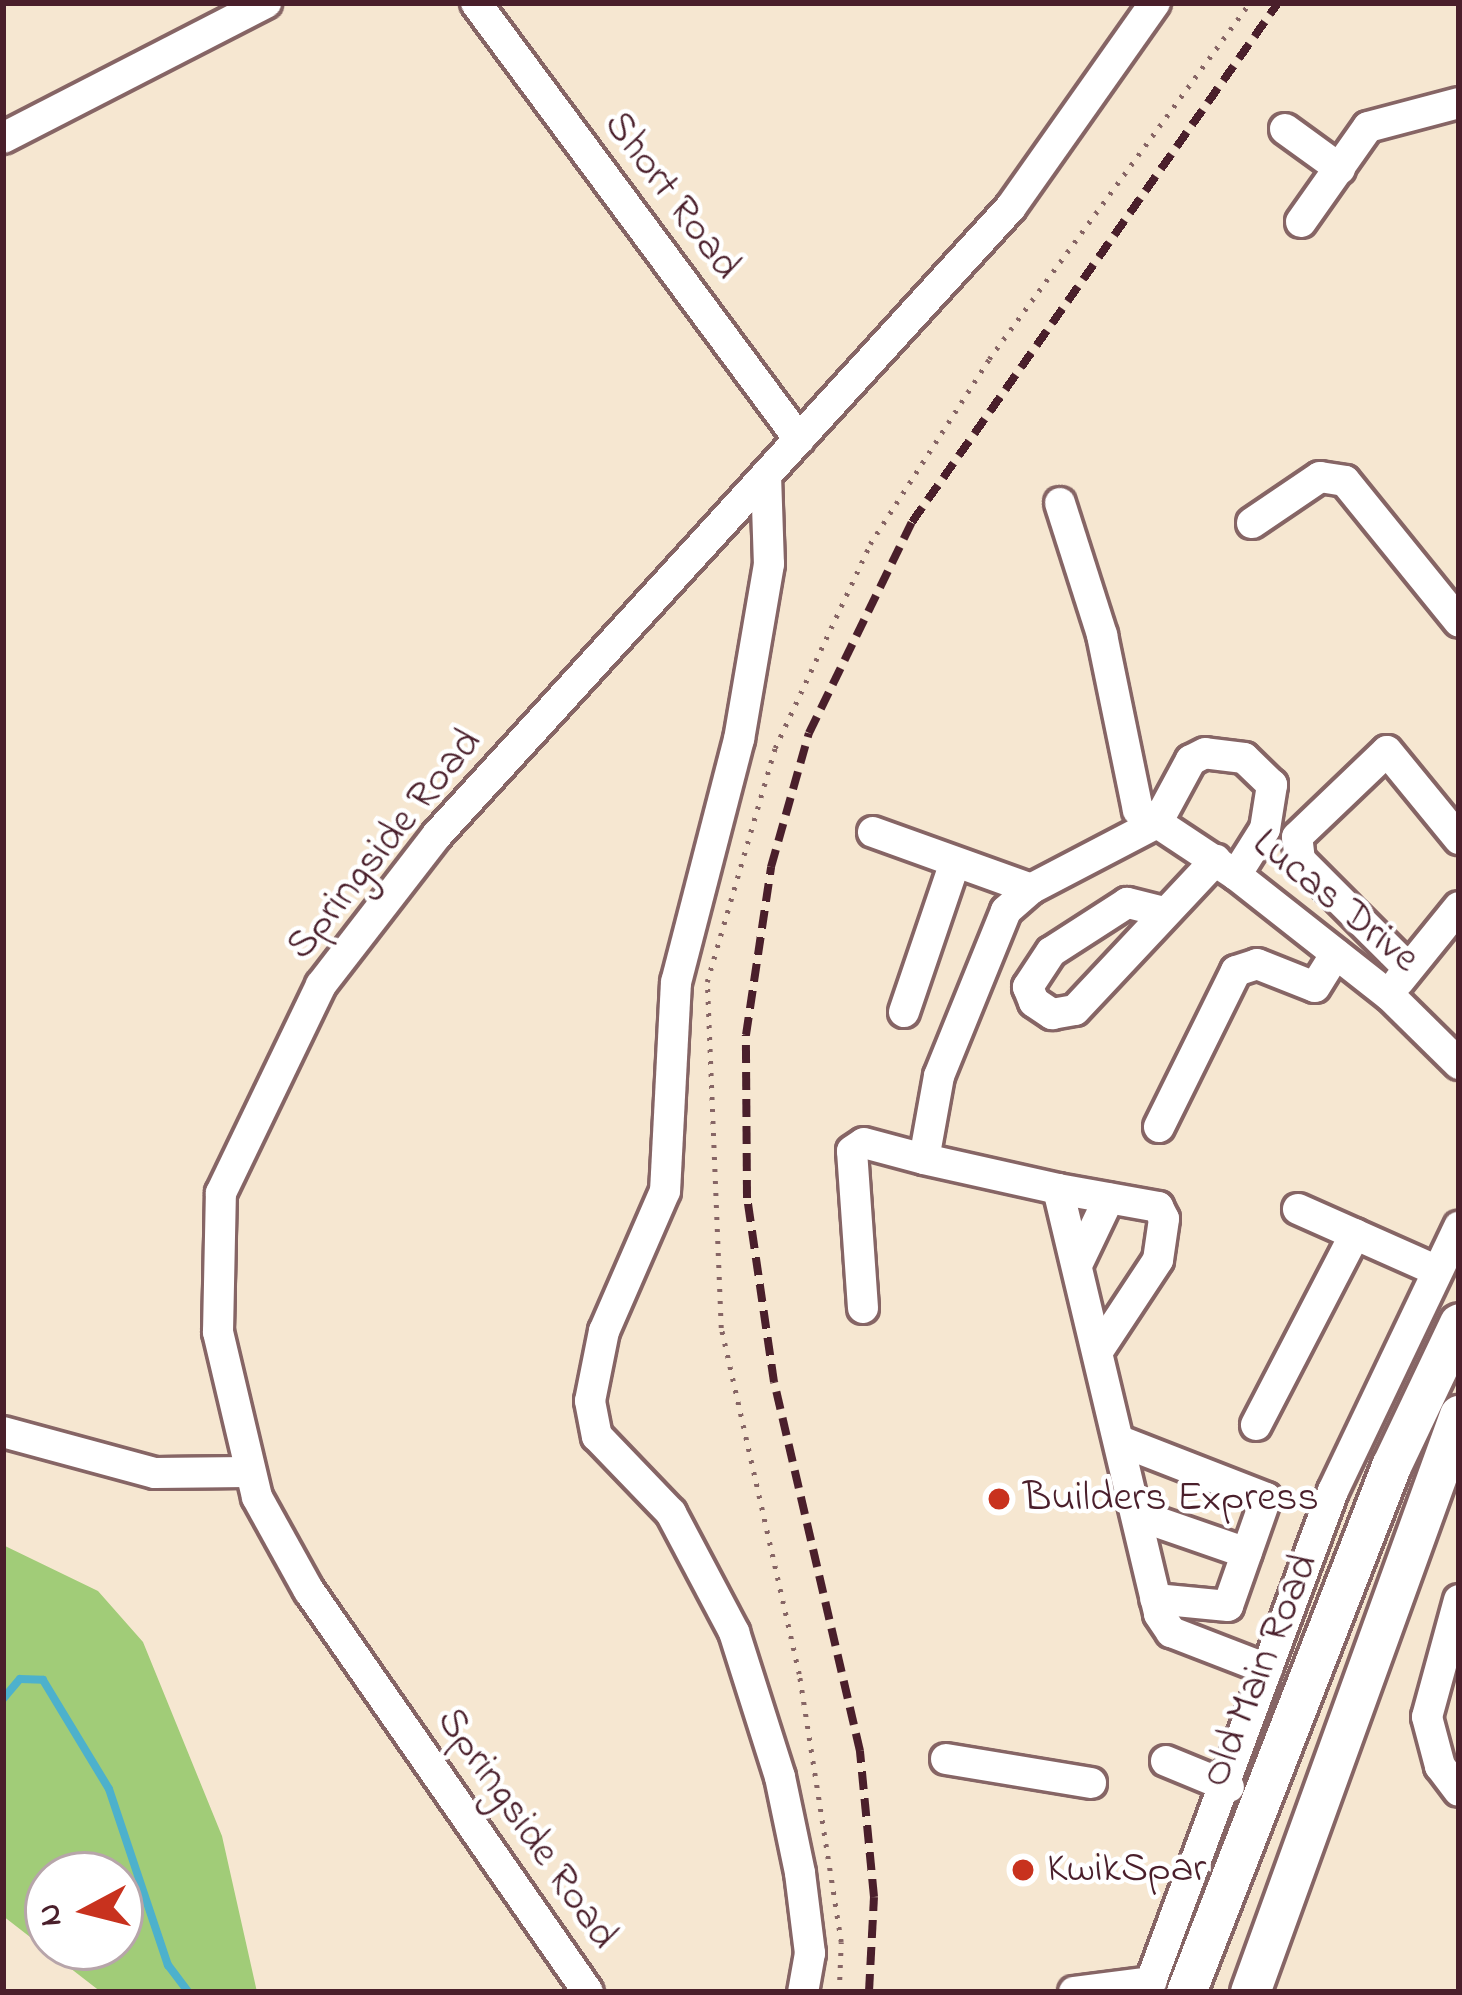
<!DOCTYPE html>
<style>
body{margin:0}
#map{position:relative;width:1462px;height:1995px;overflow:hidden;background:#f6e7d1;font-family:"Indie Flower",sans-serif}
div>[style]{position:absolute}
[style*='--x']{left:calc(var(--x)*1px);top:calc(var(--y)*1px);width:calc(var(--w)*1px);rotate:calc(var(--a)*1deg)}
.green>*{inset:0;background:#a1cc78}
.stream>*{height:8px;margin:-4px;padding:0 4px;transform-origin:4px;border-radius:4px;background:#4db1cc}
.path>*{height:4.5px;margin-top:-2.25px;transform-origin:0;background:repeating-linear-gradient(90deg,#866565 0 3px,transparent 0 12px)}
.roads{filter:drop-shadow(3px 0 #866565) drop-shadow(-3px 0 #866565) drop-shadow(0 3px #866565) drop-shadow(0 -3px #866565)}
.minor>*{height:30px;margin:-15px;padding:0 15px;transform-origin:15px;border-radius:15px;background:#fff}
.major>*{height:39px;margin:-19.5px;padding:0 19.5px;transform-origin:19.5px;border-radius:19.5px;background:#fff}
.rail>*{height:8px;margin-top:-4px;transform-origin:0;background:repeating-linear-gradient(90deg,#4a1f2b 0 18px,transparent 0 27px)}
.dots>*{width:33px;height:33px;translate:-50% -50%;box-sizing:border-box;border:6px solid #fff;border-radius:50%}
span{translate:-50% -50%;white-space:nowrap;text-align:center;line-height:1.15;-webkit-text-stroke:9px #fff;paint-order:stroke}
.street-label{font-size:42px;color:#4a1f2b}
.poi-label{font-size:42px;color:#4a1f2b}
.left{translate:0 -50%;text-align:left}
.frame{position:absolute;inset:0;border:6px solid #4a1f2b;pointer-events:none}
.north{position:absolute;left:24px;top:1851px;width:120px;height:120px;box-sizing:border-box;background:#fff;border:3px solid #b7a5aa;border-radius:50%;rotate:263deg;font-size:33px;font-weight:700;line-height:48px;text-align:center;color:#4a1f2b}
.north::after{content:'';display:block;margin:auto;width:42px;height:54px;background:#c8321e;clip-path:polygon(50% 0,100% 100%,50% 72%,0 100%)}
</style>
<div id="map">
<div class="green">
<i style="clip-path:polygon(evenodd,3px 1545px,98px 1591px,143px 1642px,222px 1836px,257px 1992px,101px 1992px,3px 1916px,3px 1545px,48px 1875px,120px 1875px,120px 1947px,48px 1947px,48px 1875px)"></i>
</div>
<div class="stream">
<i style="--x:3;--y:1699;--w:26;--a:-50"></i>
<i style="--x:20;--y:1679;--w:23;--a:2"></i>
<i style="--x:43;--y:1680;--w:127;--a:58.8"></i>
<i style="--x:109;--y:1789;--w:186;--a:71.5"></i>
<i style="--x:168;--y:1965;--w:34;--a:53"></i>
</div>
<div class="path">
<i style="--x:839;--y:1992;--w:50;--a:-87.7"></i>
<i style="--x:841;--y:1942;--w:271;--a:-98.9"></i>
<i style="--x:799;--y:1674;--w:355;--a:-102.7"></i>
<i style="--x:721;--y:1328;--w:346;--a:-92.3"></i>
<i style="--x:707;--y:982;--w:244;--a:-73.8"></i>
<i style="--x:775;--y:748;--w:225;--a:-65"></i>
<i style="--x:870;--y:544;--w:220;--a:-57.2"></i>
<i style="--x:989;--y:359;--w:441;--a:-53.8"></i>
</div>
<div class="roads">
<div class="minor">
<i style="--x:476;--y:3;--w:543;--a:53.47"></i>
<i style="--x:1285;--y:129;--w:68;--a:36"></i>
<i style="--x:3;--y:138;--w:296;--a:-27.2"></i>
<i style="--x:1301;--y:222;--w:116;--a:-54.8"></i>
<i style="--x:1368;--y:127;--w:94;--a:-14.8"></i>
<i style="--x:766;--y:475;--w:89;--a:88.1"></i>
<i style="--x:769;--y:564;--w:178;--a:99.7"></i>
<i style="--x:739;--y:739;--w:251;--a:104.5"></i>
<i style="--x:676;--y:982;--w:209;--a:93"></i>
<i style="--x:665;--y:1191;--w:153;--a:113.5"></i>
<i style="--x:604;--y:1331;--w:71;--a:101.3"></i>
<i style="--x:590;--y:1401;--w:36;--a:79"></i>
<i style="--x:597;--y:1436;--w:107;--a:46.1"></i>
<i style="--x:671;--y:1513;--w:135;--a:62.1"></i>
<i style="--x:734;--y:1632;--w:152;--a:72.4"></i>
<i style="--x:780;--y:1777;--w:98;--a:78.2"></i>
<i style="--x:800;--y:1873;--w:81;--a:82.9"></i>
<i style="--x:810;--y:1953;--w:40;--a:100"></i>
<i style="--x:1060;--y:503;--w:139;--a:72.3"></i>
<i style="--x:1102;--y:635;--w:179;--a:78.4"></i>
<i style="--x:1138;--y:810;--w:118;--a:33.6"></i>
<i style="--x:1236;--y:875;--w:196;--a:38.2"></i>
<i style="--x:1390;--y:996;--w:97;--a:44.6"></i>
<i style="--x:1252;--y:523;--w:82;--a:-34.1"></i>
<i style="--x:1320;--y:477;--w:25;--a:9"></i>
<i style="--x:1345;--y:481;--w:181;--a:51"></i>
<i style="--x:873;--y:832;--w:168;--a:19.8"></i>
<i style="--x:1236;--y:875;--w:54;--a:-57.8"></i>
<i style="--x:1265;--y:829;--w:45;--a:-81"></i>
<i style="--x:1272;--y:785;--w:39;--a:-136"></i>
<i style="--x:1244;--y:758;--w:39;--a:-173"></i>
<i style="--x:1205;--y:753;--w:16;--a:153"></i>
<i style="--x:1191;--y:760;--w:72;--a:118.4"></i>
<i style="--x:1157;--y:823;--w:142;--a:152.4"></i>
<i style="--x:1031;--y:889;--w:33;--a:139"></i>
<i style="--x:1006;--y:911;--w:178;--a:112.1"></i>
<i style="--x:939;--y:1076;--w:84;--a:100.2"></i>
<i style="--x:924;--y:1159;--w:137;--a:12.6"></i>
<i style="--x:1058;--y:1189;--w:437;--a:76.6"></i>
<i style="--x:1159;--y:1614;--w:22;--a:56"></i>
<i style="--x:1171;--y:1632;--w:103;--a:21.1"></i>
<i style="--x:1164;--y:912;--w:38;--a:-166"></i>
<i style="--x:1127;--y:903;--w:90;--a:147.2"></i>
<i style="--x:1051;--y:952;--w:42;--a:123.3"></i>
<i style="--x:1028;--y:987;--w:16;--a:68"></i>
<i style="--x:1034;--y:1002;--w:22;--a:34"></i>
<i style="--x:1052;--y:1014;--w:23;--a:-10"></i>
<i style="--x:1075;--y:1010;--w:206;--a:-46.8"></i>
<i style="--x:1408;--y:968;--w:153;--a:-135"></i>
<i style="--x:1300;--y:860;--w:23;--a:-97"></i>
<i style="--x:1297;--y:837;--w:124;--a:-43.7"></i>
<i style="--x:1387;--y:751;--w:114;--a:50.7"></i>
<i style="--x:1399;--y:981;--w:95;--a:-51"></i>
<i style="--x:904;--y:1012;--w:158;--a:-71.2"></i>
<i style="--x:1159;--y:1127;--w:174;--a:-63.7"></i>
<i style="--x:1236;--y:971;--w:22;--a:-18"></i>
<i style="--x:1257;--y:964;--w:62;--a:21.6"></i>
<i style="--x:1315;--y:987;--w:39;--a:-58"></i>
<i style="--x:1058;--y:1189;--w:102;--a:10.2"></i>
<i style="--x:1158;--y:1207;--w:13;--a:63"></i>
<i style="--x:1164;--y:1219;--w:41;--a:98.3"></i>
<i style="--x:1158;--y:1260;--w:109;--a:123.4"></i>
<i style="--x:1298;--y:1209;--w:152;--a:24"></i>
<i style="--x:1077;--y:1265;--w:74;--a:-64.5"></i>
<i style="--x:863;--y:1308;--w:157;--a:-94"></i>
<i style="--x:852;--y:1151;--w:14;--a:-34"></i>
<i style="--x:864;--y:1143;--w:62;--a:14.9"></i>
<i style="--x:1256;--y:1425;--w:215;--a:-62.6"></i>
<i style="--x:3;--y:1432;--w:157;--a:15.1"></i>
<i style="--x:155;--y:1473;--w:92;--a:-0.6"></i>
<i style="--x:1120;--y:1441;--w:157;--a:21.3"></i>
<i style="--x:1266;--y:1498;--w:114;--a:109.4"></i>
<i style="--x:1228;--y:1606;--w:73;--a:-174.5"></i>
<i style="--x:1137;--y:1515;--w:116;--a:19.1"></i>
<i style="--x:1459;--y:1600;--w:121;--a:105.3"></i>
<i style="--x:1427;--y:1717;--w:51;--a:75.1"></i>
<i style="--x:1440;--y:1766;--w:31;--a:53"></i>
<i style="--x:946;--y:1759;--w:147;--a:9.4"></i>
<i style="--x:1166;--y:1761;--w:68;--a:22.4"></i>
<i style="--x:588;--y:1992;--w:489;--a:-124.8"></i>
<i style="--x:309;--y:1591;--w:107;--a:-119"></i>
<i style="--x:257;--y:1497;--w:170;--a:-103.3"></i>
<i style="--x:218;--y:1332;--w:139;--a:-88.8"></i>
<i style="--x:221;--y:1193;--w:231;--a:-64.3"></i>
<i style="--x:321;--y:985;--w:190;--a:-52.3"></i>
<i style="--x:437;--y:835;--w:851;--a:-47.57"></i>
<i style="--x:1011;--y:207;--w:250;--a:-54.8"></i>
<i style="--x:1074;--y:1992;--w:78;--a:-7.4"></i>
<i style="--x:1147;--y:1992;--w:534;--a:-69.63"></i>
<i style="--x:1333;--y:1491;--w:293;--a:-64.5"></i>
</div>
<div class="major">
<i style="--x:1186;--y:1992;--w:565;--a:-68.71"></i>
<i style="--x:1391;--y:1466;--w:158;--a:-64.6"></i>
<i style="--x:1250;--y:1992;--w:614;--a:-70.09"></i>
</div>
</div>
<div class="rail">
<i style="--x:869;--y:1992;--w:95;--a:-87"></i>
<i style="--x:874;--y:1897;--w:147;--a:-95.5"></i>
<i style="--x:860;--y:1751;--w:379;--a:-103.1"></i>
<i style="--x:774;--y:1382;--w:186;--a:-98.3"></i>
<i style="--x:747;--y:1198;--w:163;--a:-90.4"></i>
<i style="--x:746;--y:1035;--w:170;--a:-81.5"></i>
<i style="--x:771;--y:867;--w:139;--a:-74.2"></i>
<i style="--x:809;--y:733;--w:235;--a:-64"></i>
<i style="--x:912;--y:522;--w:635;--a:-54.81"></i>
</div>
<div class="dots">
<i style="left:999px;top:1499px;background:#c8321e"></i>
<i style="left:1023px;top:1870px;background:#c8321e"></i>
</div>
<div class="street-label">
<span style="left:671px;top:196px;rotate:53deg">Short Road</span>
<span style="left:385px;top:845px;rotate:-51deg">Springside Road</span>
<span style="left:1335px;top:902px;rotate:39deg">Lucas Drive</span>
<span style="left:1261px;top:1671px;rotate:-68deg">Old Main Road</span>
<span style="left:526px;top:1829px;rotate:55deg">Springside Road</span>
</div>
<div class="poi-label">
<span class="left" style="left:1023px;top:1499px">Builders Express</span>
<span class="left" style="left:1047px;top:1870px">KwikSpar</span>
</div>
<div class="frame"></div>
<div class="north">N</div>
</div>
